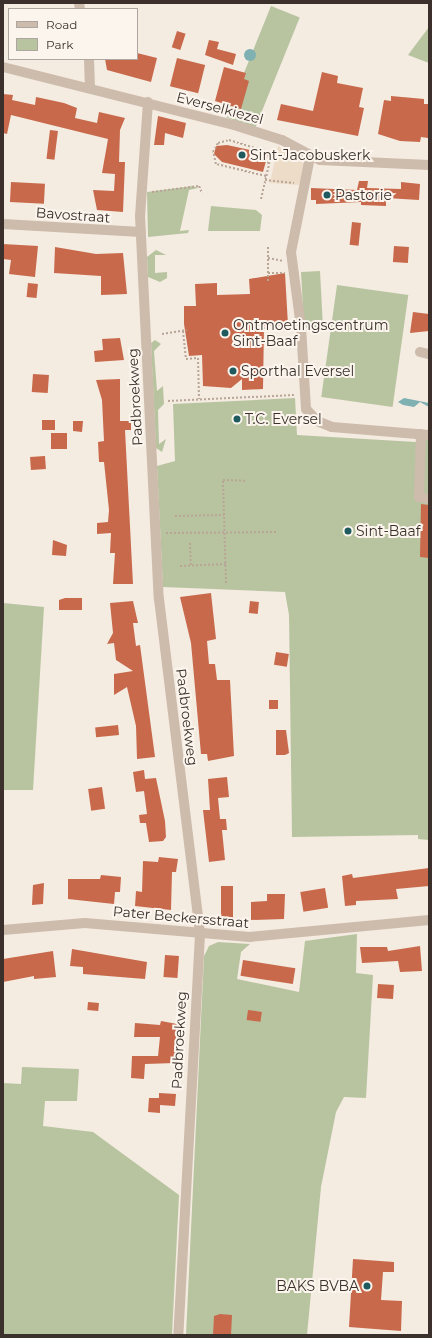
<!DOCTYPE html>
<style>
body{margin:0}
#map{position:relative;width:432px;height:1338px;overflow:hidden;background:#f4ebe1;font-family:Montserrat,sans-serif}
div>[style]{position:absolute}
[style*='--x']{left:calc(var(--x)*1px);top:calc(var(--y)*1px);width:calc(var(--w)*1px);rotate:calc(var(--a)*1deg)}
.green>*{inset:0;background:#b8c4a0;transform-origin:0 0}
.plaza>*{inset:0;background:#ecdcc8}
.water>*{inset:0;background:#7fb0b2}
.round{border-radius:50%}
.building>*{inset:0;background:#c8694b;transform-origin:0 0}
.path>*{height:2px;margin-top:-1px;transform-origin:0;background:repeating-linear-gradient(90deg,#b9a596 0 2px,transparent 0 4px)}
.minor>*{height:10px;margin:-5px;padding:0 5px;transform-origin:5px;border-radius:5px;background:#cdbbac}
.dots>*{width:11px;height:11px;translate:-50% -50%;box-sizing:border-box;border:2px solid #fbf5ee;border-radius:50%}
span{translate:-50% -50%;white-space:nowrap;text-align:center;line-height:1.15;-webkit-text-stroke:4px #fbf5ee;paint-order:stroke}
.street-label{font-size:14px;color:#3b302b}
.poi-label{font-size:14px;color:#3b302b}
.left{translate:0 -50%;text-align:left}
.right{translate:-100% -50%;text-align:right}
.frame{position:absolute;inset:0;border:4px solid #3b302b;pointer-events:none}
.legend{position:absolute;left:8px;top:8px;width:130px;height:52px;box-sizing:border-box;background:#fbf5ee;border:1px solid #aea6a0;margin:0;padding:5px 7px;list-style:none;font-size:12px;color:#3b302b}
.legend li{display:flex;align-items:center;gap:8px;height:20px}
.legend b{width:20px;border:1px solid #aea6a0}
</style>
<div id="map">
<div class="green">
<i style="left:271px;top:6px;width:31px;height:120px;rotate:22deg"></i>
<i style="clip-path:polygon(429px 27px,429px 63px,408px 55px)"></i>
<i style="clip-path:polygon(193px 186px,198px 188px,189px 190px,180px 231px,189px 230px,188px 233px,148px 237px,147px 192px)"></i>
<i style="clip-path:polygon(211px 206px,256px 210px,262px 215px,260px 231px,208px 231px)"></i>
<i style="clip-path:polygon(156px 250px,166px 255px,155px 255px,155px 273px,167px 272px,167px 278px,160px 282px,148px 277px,147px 257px)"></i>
<i style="left:320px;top:271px;width:56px;height:19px;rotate:87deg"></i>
<i style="left:337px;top:285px;width:72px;height:113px;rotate:8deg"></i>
<i style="clip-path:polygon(155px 340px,161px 344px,154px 351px,157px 391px,163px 386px,164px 404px,158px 410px,159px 444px,166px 439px,162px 452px,156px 448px,151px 343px)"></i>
<i style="clip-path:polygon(295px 398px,297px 435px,416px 442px,429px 438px,429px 840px,418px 839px,418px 835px,292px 837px,289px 615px,285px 592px,163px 587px,157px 466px,175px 461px,173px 404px)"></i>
<i style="clip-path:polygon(3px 603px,44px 607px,33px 790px,3px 790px)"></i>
<i style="clip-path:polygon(357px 934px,356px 973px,373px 975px,366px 1098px,344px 1097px,336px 1112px,321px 1187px,307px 1335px,186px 1335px,204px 956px,209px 946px,218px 942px,250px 944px,241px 952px,237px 979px,299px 992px,305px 941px)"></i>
<i style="clip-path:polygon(22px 1067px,79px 1069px,77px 1101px,45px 1101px,43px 1126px,93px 1132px,179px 1195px,172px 1335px,3px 1335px,3px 1083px,21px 1084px)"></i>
</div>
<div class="plaza">
<i style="clip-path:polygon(278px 146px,306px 165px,299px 185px,270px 183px)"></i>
</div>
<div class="water">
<i class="round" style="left:244px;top:49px;width:12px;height:12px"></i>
<i style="clip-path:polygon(404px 398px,429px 403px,429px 407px,420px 402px,414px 407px,403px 405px,398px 402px)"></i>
</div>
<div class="building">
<i style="left:177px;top:31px;width:9px;height:17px;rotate:18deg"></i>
<i style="clip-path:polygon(209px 40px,219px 42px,217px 49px,236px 54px,233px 65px,205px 55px)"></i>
<i style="clip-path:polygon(137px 53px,157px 58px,151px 82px,107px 70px,105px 59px,137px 59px)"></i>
<i style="left:177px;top:58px;width:29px;height:29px;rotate:14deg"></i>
<i style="clip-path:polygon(224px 67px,246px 73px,244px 79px,249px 81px,241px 109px,215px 101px)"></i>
<i style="clip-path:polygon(322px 72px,338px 76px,337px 83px,363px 88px,359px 107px,364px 108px,358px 136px,277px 120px,281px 104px,313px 111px)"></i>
<i style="clip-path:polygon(3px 94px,13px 95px,12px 100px,35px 105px,36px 97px,64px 103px,77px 108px,75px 118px,97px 123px,99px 112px,125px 118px,120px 130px,119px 162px,125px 162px,123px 212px,97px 210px,93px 190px,114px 191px,115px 174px,102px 173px,108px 139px,11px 115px,7px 134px,3px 133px)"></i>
<i style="clip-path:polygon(391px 96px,424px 99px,424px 104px,429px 104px,428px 138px,421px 137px,420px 142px,400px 141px,378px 134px,384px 100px,391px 101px)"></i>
<i style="clip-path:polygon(158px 116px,186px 123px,183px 138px,165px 133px,164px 145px,154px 145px)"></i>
<i style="left:50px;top:130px;width:8px;height:29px;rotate:7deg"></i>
<i style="clip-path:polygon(227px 145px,268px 154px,263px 172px,222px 162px,214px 154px,216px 146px)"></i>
<i style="clip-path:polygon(359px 181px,368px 181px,367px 188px,401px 189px,401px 182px,420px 184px,419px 200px,386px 198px,386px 206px,361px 205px,361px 202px,316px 204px,316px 200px,311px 200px,311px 188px,357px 190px)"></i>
<i style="left:11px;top:182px;width:34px;height:20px;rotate:3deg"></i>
<i style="left:352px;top:222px;width:9px;height:23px;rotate:6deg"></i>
<i style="clip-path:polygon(3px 244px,38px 246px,35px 277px,9px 274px,11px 260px,3px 259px)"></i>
<i style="left:394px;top:246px;width:15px;height:16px;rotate:4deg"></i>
<i style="clip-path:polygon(55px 247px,96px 254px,123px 253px,127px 294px,101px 295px,101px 276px,54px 273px)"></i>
<i style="clip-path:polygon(285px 273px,288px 325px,264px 326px,263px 389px,242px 390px,242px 379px,231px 388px,203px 386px,202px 355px,189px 356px,184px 324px,184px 306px,196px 306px,195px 284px,217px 283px,217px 295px,250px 294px,249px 279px)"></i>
<i style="left:28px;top:283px;width:10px;height:14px;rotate:6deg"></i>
<i style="clip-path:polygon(413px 312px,429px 314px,429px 331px,410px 333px)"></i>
<i style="clip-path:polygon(120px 338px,124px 360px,95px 362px,94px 351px,103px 350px,102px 339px)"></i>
<i style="left:33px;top:374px;width:16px;height:18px;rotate:4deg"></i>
<i style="clip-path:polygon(120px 379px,120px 421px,131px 421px,131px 430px,125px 430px,133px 584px,113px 584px,115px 553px,110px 553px,111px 533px,97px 534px,97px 523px,108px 522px,109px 510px,104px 462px,99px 462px,98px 442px,104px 441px,102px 400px,96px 380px)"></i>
<i style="left:42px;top:420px;width:13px;height:10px"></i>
<i style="clip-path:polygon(73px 421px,83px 421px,82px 432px,73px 431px)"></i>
<i style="left:51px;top:433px;width:16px;height:16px"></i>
<i style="left:45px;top:456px;width:13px;height:15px;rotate:86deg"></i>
<i style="clip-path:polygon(421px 504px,429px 505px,429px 558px,420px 557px)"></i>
<i style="clip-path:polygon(53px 540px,67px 545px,66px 556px,52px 555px)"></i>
<i style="clip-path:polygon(211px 593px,216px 639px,207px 641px,209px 664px,215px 664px,217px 680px,230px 680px,234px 756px,208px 761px,207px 754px,201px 754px,191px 643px,180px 597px)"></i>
<i style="clip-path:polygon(65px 598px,82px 598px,82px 610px,59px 610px,59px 600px)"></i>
<i style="clip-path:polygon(133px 601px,138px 623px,133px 623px,136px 646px,140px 645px,155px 757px,137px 759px,136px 726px,127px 687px,114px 695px,114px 674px,133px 671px,116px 660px,114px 643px,107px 644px,113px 633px,110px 603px)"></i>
<i style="left:250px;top:601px;width:9px;height:12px;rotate:6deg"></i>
<i style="left:276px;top:652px;width:13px;height:13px;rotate:9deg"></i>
<i style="left:269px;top:700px;width:9px;height:9px"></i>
<i style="left:118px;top:725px;width:10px;height:23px;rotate:84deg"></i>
<i style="clip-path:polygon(276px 730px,286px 730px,289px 753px,285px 755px,276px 755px)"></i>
<i style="clip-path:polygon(144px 770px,145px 779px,156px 778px,165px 821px,166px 837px,163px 841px,149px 842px,146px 823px,140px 823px,139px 815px,147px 814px,144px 791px,136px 792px,133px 772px)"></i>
<i style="clip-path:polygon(227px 777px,229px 797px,218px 798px,220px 819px,226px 819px,227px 830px,222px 830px,225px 860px,209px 862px,203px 810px,210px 810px,208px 779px)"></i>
<i style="left:102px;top:787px;width:22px;height:14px;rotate:82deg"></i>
<i style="clip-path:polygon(159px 857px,178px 859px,176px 872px,172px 872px,171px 910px,135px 906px,136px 891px,142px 892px,143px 861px,158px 862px)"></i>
<i style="clip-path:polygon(429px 868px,429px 886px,396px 889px,398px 899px,356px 901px,356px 905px,345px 906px,342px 876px,352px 874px,353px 878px)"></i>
<i style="clip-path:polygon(101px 875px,121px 877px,120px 892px,115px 892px,114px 904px,68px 899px,68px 879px,100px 879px)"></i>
<i style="clip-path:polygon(44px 883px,43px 904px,32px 905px,33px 885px)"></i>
<i style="left:221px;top:886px;width:12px;height:33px"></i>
<i style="left:325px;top:888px;width:20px;height:25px;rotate:81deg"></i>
<i style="clip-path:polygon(267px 894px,285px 894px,284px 919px,251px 920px,251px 902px,267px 901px)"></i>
<i style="clip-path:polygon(420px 946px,422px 971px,400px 972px,398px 961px,362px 963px,360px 947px,387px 947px,388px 951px)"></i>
<i style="clip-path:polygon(72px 949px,147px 962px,145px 979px,83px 974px,83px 967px,70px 966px)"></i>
<i style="clip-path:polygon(53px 951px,56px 977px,34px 979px,34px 976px,3px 982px,3px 959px)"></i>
<i style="left:165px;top:955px;width:14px;height:22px;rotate:4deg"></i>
<i style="left:243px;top:960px;width:53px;height:16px;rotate:9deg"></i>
<i style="left:378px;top:984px;width:16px;height:14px;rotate:4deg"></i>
<i style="left:88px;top:1002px;width:11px;height:8px;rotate:5deg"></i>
<i style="left:248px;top:1010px;width:14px;height:10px;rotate:8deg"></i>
<i style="clip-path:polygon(161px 1021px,177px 1024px,175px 1063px,145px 1064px,144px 1079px,131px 1078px,132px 1056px,158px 1056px,160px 1037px,134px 1037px,135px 1023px,160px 1025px)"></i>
<i style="clip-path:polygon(159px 1093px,176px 1094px,175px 1106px,160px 1105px,160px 1113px,148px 1112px,149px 1098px,159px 1098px)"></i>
<i style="clip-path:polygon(353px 1259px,394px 1262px,394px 1272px,383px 1272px,381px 1300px,402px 1301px,401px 1331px,349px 1327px)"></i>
<i style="clip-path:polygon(220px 1314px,232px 1315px,231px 1335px,213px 1335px,214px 1316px)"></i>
</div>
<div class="path">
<i style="--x:266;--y:176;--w:51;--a:-166.5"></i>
<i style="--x:216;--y:164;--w:12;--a:-104"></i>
<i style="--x:213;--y:152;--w:10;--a:-61"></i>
<i style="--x:218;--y:143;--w:11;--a:-15"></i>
<i style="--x:229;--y:140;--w:39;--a:17"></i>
<i style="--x:266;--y:151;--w:6;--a:31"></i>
<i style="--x:271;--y:154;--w:9;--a:103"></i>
<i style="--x:265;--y:180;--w:29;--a:6"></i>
<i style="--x:152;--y:192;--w:47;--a:-7.3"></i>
<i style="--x:199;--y:186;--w:8;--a:67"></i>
<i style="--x:261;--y:199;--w:37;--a:-77"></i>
<i style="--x:269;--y:163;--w:3;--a:-162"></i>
<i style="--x:268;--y:247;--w:11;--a:90"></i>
<i style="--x:268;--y:258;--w:15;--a:11"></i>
<i style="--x:268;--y:273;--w:17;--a:0"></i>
<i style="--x:268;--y:281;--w:23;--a:-90"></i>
<i style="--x:264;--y:328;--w:27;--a:0"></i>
<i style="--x:183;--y:331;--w:28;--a:84"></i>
<i style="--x:186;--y:359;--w:12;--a:-5"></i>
<i style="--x:198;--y:358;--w:41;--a:88.6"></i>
<i style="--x:162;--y:334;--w:25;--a:-9"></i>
<i style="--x:168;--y:401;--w:126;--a:-2.7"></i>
<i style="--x:175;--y:516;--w:49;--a:-1.2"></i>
<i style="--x:166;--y:533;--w:110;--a:-0.5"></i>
<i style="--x:190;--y:543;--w:23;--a:88"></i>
<i style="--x:180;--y:566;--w:46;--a:-2.5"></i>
<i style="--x:226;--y:583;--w:103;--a:-91.7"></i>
<i style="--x:223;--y:480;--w:23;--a:2"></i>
</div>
<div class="minor">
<i style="--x:79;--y:3;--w:6;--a:81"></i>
<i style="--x:89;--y:59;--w:28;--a:88"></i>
<i style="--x:3;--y:67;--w:238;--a:14.1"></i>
<i style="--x:234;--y:125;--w:50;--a:17.4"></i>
<i style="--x:282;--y:140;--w:43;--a:27.8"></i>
<i style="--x:320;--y:160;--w:109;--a:2.6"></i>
<i style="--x:148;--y:102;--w:114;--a:94"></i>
<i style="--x:140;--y:216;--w:383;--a:87.2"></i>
<i style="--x:159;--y:599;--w:338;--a:83"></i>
<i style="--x:200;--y:935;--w:401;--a:93.1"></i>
<i style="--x:310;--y:157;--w:97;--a:101.3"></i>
<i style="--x:291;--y:252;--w:76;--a:82.4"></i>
<i style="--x:301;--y:327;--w:82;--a:86.5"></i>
<i style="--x:306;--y:409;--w:16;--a:47"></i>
<i style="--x:317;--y:421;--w:16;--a:22"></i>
<i style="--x:332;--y:427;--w:97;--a:4.7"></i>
<i style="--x:3;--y:224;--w:138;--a:3.3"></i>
<i style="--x:420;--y:352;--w:9;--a:13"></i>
<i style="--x:421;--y:434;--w:63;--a:91.8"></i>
<i style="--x:419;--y:497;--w:10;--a:11"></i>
<i style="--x:3;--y:930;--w:82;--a:-4.9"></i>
<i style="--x:85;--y:923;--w:165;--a:4.9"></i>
<i style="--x:249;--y:937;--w:181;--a:-5.4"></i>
</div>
<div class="dots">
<i style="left:242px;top:155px;background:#1f5a5e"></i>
<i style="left:327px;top:195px;background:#1f5a5e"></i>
<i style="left:225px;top:333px;background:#1f5a5e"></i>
<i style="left:233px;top:371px;background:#1f5a5e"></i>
<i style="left:237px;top:419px;background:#1f5a5e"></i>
<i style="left:348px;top:531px;background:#1f5a5e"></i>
<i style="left:367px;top:1286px;background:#1f5a5e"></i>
</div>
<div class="street-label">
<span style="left:220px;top:108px;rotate:15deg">Everselkiezel</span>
<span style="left:73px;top:215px;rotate:4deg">Bavostraat</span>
<span style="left:135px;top:397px;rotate:-93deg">Padbroekweg</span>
<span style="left:187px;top:717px;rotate:83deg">Padbroekweg</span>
<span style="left:181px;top:917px;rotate:5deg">Pater Beckersstraat</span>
<span style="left:179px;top:1040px;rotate:-87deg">Padbroekweg</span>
</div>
<div class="poi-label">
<span class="left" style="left:250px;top:155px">Sint-Jacobuskerk</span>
<span class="left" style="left:335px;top:195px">Pastorie</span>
<span class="left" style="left:233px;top:333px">Ontmoetingscentrum<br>Sint-Baaf</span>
<span class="left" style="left:241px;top:371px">Sporthal Eversel</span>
<span class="left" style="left:245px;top:419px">T.C. Eversel</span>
<span class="left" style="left:356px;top:531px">Sint-Baaf</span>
<span class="right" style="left:359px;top:1286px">BAKS BVBA</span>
</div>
<div class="frame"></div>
<ul class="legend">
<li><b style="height:5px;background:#cdbbac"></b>Road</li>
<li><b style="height:11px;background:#b8c4a0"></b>Park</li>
</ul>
</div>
